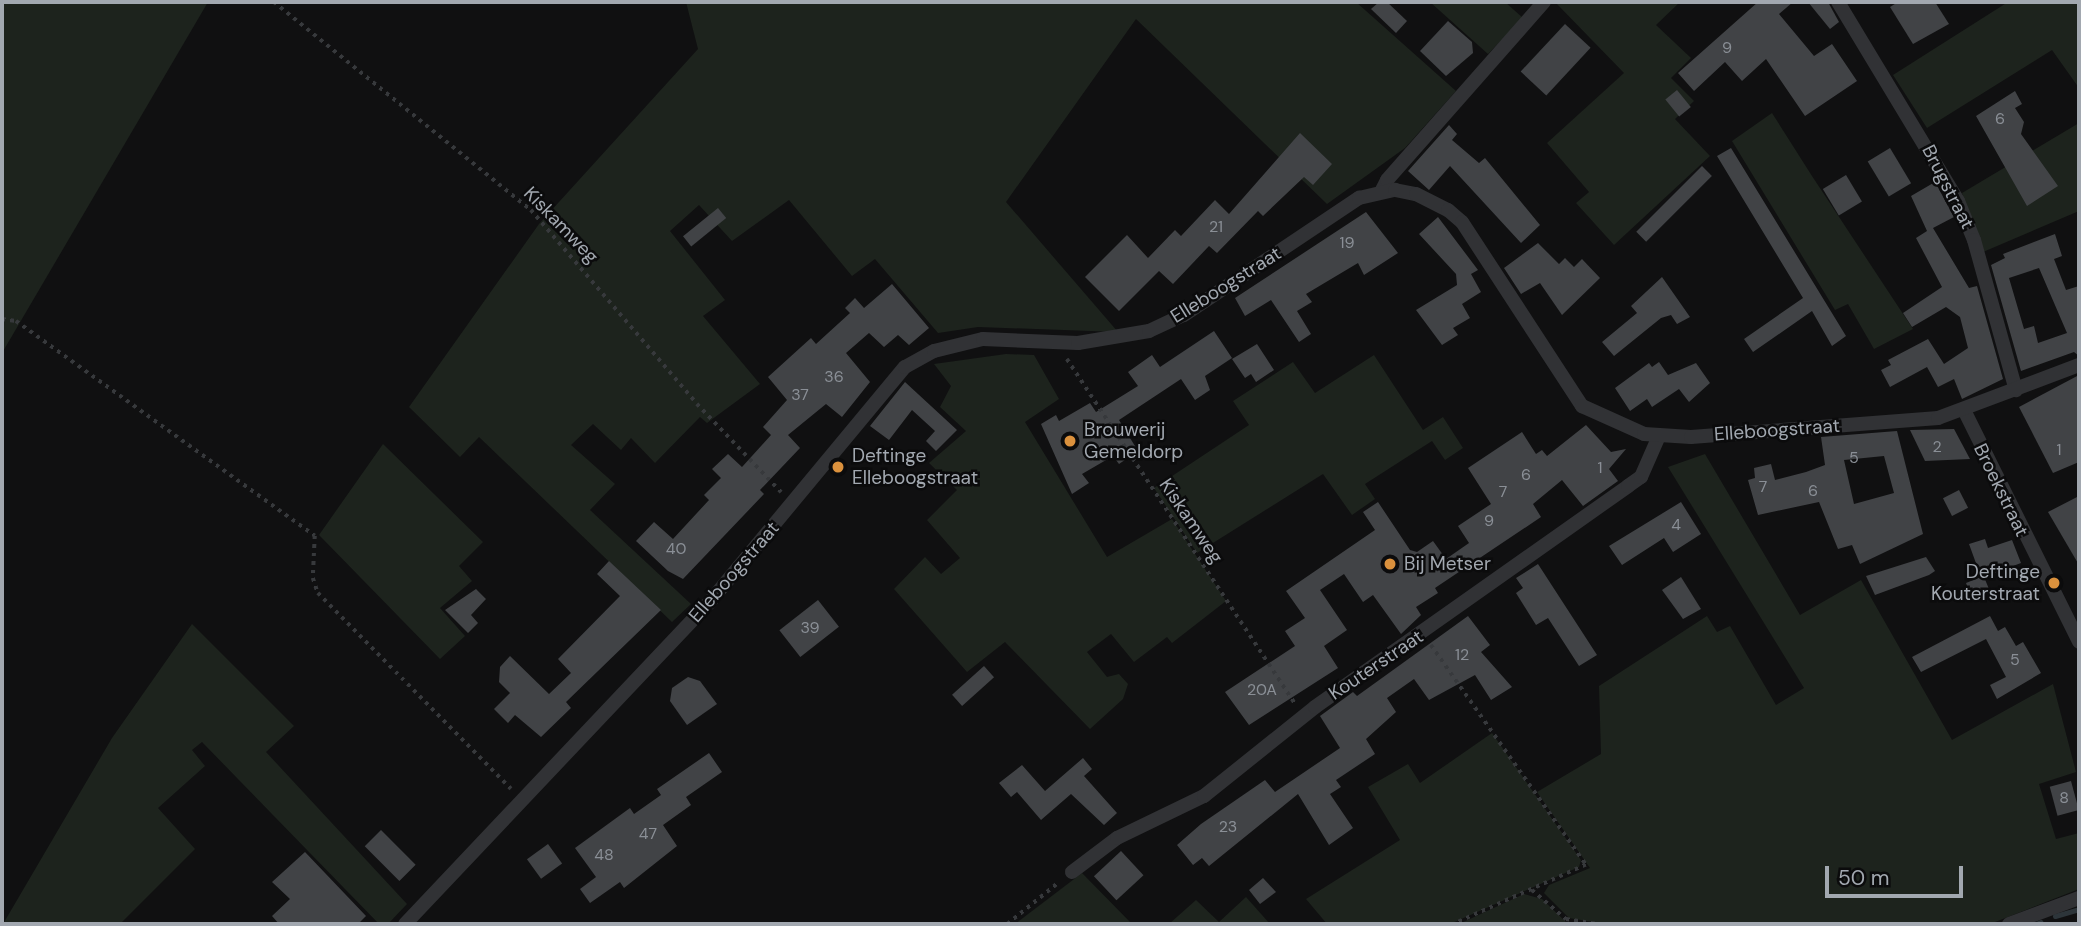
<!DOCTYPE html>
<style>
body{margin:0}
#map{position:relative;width:2081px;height:926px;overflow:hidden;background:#101011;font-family:"DM Sans",sans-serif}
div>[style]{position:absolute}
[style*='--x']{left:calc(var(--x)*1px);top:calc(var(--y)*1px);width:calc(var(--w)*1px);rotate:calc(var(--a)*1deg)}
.green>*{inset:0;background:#1d231d}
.stream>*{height:5px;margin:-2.5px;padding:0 2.5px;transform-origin:2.5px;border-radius:2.5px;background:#2d353a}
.building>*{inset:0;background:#414346;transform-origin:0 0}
.path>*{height:3.5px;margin-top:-1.75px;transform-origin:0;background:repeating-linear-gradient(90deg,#37393c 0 3.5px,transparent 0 8.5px)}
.minor>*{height:14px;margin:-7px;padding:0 7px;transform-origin:7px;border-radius:7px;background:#313235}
.dots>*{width:19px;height:19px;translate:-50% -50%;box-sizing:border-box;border:4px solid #0b0b0c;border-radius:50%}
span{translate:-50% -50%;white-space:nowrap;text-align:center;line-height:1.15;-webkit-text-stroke:5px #0b0b0c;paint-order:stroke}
.number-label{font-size:16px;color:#8a8f96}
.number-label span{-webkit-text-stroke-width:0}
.street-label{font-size:19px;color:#a2a8b0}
.poi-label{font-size:19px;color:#a2a8b0}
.left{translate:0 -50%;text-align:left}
.right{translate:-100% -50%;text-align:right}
.frame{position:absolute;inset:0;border:4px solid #a2a8b0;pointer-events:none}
.scale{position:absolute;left:1825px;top:866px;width:138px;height:32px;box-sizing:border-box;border:4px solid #a2a8b0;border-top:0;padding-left:9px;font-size:21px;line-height:24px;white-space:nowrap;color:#a2a8b0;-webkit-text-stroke:5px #0b0b0c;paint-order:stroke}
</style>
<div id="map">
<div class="green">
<i style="clip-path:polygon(2px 2px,208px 2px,2px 353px)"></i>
<i style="clip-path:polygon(686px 2px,1356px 2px,1456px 91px,1405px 148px,1327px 204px,1136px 19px,1006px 202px,1118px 332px,978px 327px,938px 333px,875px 259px,852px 276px,789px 200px,732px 241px,699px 205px,670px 231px,725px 300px,703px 316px,760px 384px,707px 423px,700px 417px,655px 463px,631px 438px,621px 450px,593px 424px,571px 445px,615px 484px,590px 510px,691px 604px,672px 622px,479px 437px,460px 457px,409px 407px,539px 224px,698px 49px)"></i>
<i style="clip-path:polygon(1430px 2px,1505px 2px,1523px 18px,1488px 54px)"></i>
<i style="clip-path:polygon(1555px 2px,1680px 2px,1656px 25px,1691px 58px,1671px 78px,1694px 101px,1675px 119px,1710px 156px,1614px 245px,1576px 203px,1589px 192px,1547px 143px,1624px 73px)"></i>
<i style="clip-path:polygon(2008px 2px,2079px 2px,2079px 88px,2052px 50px,1927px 128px,1893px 75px)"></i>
<i style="clip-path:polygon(1772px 113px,1812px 176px,1913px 329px,1874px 349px,1848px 304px,1835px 310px,1732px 141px)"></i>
<i style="clip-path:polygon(2079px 123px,2079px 211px,1983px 252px,1962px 193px)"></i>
<i style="clip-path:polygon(1006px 354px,1034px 355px,1059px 399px,1025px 422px,1107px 557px,1172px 519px,1226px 601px,1172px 643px,1167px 637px,1134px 662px,1111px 634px,1087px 652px,1107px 677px,1119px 674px,1128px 684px,1123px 699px,1090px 729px,1005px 642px,967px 672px,894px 589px,925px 557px,941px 574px,960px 558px,927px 520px,957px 490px,929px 463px,966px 431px,940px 407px,951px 386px,934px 364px)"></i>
<i style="clip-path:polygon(1374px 355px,1423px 430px,1443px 417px,1463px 448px,1445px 460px,1432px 441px,1365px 484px,1375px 499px,1352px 515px,1323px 474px,1197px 553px,1154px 488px,1249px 425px,1233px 401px,1293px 362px,1315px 393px)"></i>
<i style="clip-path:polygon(383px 444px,483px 542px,459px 566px,472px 581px,440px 608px,465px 636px,440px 659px,319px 535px)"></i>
<i style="clip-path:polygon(1705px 454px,1800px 615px,1861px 580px,1952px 740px,2053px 684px,2076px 772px,2039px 784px,2056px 839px,2079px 833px,2079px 889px,1990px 924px,1605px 924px,1569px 918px,1544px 893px,1549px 885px,1590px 868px,1537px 792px,1601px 754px,1599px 686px,1707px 616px,1717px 632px,1730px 626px,1776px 705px,1804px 688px,1668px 467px)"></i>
<i style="clip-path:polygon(192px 624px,294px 726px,266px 752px,407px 904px,388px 924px,379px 924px,202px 742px,192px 750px,205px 766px,158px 808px,195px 849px,120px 924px,3px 924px,112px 738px)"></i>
<i style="clip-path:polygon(1492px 733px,1581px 860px,1579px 867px,1450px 924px,1327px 924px,1306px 899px,1400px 840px,1368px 787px,1408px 764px,1420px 783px)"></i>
<i style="clip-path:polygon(1082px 873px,1132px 924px,1015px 924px)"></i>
<i style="clip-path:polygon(1524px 894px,1542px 899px,1566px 922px,1578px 924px,1459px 924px)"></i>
<i style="clip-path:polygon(1246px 897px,1270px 924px,1169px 924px,1196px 900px,1219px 922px)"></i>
</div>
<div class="stream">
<i style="--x:2055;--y:916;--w:25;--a:-16"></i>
<i style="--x:2036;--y:924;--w:5;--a:-22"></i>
</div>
<div class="building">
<i style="clip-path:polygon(1379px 2px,1387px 2px,1407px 21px,1396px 33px,1371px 9px)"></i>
<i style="clip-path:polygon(1758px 2px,1793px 2px,1779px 14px,1814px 56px,1832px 44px,1857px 81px,1805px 116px,1766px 59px,1742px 81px,1725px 62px,1694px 91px,1678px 73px)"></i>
<i style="clip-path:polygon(1808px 2px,1828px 2px,1839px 22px,1830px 29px)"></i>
<i style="clip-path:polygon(1898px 2px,1935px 2px,1949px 24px,1913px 44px,1890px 7px)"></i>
<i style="clip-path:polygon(1448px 21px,1472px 42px,1473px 53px,1446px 76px,1420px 51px)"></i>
<i style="left:1565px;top:24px;width:35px;height:65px;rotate:43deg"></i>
<i style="left:1677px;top:90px;width:22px;height:15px;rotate:51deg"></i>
<i style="clip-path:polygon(2015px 91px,2022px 104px,2015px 108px,2024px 122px,2021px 134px,2058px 186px,2027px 206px,1976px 116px)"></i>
<i style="clip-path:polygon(1449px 125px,1457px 134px,1452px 140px,1479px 163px,1485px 158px,1540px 225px,1521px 243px,1450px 166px,1429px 190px,1408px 171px)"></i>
<i style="clip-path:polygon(1300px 133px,1332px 164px,1313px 185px,1304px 177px,1263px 216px,1258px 211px,1217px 253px,1209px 246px,1173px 284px,1159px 271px,1119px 311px,1085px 277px,1127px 235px,1148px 258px,1175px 230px,1181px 236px,1215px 200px,1229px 214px)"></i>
<i style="clip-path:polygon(1731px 148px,1846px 336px,1832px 346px,1812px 311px,1753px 352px,1744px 339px,1803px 298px,1717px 156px)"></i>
<i style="left:1890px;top:148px;width:41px;height:26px;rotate:59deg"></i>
<i style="left:1702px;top:166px;width:14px;height:93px;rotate:45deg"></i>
<i style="left:1846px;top:175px;width:31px;height:27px;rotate:59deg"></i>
<i style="clip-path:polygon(1935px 182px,1954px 217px,1933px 228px,1969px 288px,1977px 286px,2003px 379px,1962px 399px,1954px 379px,1938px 387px,1927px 367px,1890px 387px,1881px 370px,1891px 365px,1888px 360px,1928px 339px,1944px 364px,1968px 348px,1960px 317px,1946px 307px,1912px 327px,1903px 313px,1942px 287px,1916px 238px,1927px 231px,1911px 196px)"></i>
<i style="left:718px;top:208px;width:13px;height:45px;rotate:51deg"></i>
<i style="clip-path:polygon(1366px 212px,1398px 253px,1364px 275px,1358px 263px,1306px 294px,1312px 302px,1297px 311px,1311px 334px,1299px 342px,1271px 300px,1245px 316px,1235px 298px)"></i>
<i style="clip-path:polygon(1438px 217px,1478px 270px,1471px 274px,1481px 292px,1462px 304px,1470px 318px,1453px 328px,1458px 335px,1442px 345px,1416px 310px,1457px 285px,1456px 274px,1419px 234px)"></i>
<i style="clip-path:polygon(evenodd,2055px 234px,2062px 256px,2054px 259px,2066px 290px,2079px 286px,2079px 356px,2074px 352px,2021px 371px,1991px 265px,2005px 258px,2003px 254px,2055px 234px,2039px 268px,2067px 333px,2038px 343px,2034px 326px,2024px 329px,2009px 278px,2039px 268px)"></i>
<i style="clip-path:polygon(1538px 243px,1559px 264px,1565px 258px,1574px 267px,1582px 259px,1600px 278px,1562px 315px,1540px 283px,1521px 294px,1504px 268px)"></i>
<i style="clip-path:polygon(1662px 277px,1690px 317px,1677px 324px,1671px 315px,1661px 318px,1614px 356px,1602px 342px,1637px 313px,1631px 306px)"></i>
<i style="clip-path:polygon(892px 284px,929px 328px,909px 345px,898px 335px,884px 347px,869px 333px,846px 353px,870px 382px,842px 417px,826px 404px,788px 435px,800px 448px,760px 490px,764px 494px,683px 579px,668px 571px,636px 541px,654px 522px,673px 539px,709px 500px,704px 495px,721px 478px,712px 469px,728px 454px,742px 467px,771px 435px,763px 427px,787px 400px,768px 377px,811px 338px,816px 344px,850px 313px,845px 308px,855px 298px,864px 308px)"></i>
<i style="clip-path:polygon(1214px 331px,1232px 358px,1205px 376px,1210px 390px,1195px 400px,1181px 379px,1119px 420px,1138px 451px,1119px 464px,1113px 456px,1082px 474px,1089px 483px,1072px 494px,1041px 424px,1056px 415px,1059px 421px,1090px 403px,1096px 412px,1138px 386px,1128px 372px,1152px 355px,1160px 367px)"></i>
<i style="clip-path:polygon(1257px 344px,1274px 370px,1256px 382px,1251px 374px,1245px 378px,1232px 359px)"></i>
<i style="clip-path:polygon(1659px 362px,1668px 375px,1696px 363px,1710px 383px,1689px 402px,1679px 389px,1652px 407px,1647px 399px,1630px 411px,1615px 388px,1649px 363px,1652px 367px)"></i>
<i style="clip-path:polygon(2079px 375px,2079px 462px,2053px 473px,2019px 407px)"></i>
<i style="clip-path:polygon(905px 382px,957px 430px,936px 451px,926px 441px,935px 431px,912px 410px,889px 440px,870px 426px)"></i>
<i style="clip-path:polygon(1586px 425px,1611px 452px,1626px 449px,1609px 469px,1618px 481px,1583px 506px,1562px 480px,1533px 504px,1541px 517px,1435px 588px,1438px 593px,1416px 607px,1421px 615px,1401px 634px,1373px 595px,1363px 602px,1344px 574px,1320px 590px,1347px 630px,1324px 646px,1338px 668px,1249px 725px,1225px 692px,1295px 646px,1285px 631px,1305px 618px,1286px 591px,1375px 530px,1363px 512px,1378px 502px,1410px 550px,1417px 552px,1433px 541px,1446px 559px,1469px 543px,1458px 526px,1491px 504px,1468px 468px,1522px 432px,1536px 454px,1542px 450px,1547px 456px)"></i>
<i style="clip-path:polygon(1954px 429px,1970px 459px,1925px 461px,1910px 430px)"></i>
<i style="clip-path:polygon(evenodd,1897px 431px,1923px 534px,1860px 564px,1852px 545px,1838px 549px,1819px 502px,1758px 515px,1748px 480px,1755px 478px,1754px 468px,1771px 464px,1775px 480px,1806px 472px,1825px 465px,1821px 437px,1897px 431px,1884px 456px,1894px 493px,1854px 504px,1844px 460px,1884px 456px)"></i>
<i style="left:1959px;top:490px;width:20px;height:18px;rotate:63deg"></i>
<i style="clip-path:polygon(2079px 496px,2079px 565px,2048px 512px)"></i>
<i style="clip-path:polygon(1681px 502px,1701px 534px,1673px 552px,1664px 538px,1622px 565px,1609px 546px)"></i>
<i style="clip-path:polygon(1985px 539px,1988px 548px,2012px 540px,2021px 563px,1984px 577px,1989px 589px,1971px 596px,1966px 583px,1981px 577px,1969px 544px)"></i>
<i style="clip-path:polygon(1926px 557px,1935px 571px,1929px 575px,1875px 595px,1866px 576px)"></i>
<i style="clip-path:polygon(609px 561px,661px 610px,566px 702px,571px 708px,541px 737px,515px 715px,508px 723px,494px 709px,510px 693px,499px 682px,500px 667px,510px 656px,549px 694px,571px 673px,558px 659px,620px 596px,597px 574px)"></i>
<i style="clip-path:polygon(1538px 564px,1597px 655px,1579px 666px,1548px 618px,1536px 625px,1516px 593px,1523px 588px,1516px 578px)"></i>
<i style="clip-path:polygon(1681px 577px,1701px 609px,1683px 619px,1662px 590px)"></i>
<i style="clip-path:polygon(476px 589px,486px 599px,471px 615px,478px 623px,468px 633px,445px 610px)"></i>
<i style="left:818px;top:600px;width:34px;height:49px;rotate:52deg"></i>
<i style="clip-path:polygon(1468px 616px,1490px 645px,1481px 652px,1512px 687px,1491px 700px,1475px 675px,1429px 700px,1414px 679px,1387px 698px,1396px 712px,1366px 739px,1375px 754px,1336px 780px,1341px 787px,1330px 794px,1353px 828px,1329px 845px,1298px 794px,1209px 866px,1202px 858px,1193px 865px,1177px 845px,1201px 824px,1265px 780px,1275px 792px,1340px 748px,1320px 716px,1353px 692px,1357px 696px)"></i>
<i style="clip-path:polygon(1990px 616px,1998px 631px,2005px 627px,2016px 646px,2023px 642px,2041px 673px,1997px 699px,1990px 685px,2006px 677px,1986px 639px,1921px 672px,1912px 657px)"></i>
<i style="left:984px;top:666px;width:15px;height:43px;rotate:48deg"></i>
<i style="clip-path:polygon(688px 677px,700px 681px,717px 704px,687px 725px,670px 701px,672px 688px)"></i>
<i style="clip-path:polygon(709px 753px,722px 772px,686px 797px,691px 805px,663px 825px,677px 846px,624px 888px,620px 882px,590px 903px,580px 889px,596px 877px,575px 848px,630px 808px,634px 814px,661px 795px,657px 789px)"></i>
<i style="clip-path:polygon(1083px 758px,1092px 769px,1084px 776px,1117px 813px,1104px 825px,1071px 794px,1041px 820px,1017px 792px,1011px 797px,999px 783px,1022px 765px,1045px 791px)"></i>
<i style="left:2071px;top:781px;width:30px;height:22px;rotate:75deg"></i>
<i style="left:381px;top:830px;width:49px;height:23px;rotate:45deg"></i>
<i style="left:548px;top:844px;width:24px;height:26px;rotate:54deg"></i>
<i style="left:1121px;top:851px;width:33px;height:37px;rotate:47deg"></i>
<i style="clip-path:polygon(305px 852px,366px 916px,358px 924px,279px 924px,272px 916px,290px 899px,272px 882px)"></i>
<i style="clip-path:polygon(1263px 878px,1276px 892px,1260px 904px,1249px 890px)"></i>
</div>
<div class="path">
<i style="--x:274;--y:2;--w:331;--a:39"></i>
<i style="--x:531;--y:210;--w:255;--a:49.4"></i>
<i style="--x:697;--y:404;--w:122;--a:46.3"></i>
<i style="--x:2;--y:319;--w:14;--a:8"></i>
<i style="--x:16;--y:321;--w:368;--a:35.7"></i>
<i style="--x:315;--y:536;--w:42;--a:92.7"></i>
<i style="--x:313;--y:578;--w:16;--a:72"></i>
<i style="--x:318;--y:593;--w:275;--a:45.4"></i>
<i style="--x:1067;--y:359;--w:413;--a:56.5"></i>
<i style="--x:1431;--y:645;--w:269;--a:54.8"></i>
<i style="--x:1586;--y:865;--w:145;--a:155.9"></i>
<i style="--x:1532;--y:890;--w:45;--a:40.5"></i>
<i style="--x:1566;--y:919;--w:33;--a:9"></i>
<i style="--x:1007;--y:924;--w:67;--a:-38.9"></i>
</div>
<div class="minor">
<i style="--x:1838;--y:2;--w:232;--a:58.9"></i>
<i style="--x:1958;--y:201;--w:42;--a:67.7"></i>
<i style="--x:1974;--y:240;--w:156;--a:74.4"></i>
<i style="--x:1381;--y:192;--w:13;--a:-63"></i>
<i style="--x:1387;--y:180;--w:237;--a:-48.6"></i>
<i style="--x:1964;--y:410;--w:259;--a:63.6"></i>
<i style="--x:1072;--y:872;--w:56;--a:-37.1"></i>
<i style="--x:1117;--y:838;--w:97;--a:-25.8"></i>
<i style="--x:1204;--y:796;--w:142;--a:-38.7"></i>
<i style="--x:1315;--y:707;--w:383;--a:-35.2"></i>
<i style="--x:1628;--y:486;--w:16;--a:-35"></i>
<i style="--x:1641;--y:477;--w:45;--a:-66.3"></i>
<i style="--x:405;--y:924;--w:441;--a:-46.6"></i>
<i style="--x:708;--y:604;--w:308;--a:-50.3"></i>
<i style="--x:905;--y:367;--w:33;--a:-29"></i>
<i style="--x:934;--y:351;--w:50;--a:-13.8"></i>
<i style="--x:983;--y:339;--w:95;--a:2.4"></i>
<i style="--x:1078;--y:343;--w:72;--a:-9.6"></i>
<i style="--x:1149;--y:331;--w:38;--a:-25"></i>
<i style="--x:1184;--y:315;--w:211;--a:-33.8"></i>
<i style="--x:1359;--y:198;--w:37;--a:-13"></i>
<i style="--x:1395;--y:190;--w:21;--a:11"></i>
<i style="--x:1416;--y:194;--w:36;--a:27"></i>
<i style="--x:1448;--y:210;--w:18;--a:41"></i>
<i style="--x:1462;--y:222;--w:220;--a:56.9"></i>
<i style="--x:1582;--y:406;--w:68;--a:24.3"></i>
<i style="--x:1644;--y:434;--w:47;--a:3.7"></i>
<i style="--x:1691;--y:437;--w:248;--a:-4.4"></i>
<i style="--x:1938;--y:418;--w:151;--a:-20.6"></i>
<i style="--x:2009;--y:924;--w:75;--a:-20.4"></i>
</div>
<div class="dots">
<i style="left:1070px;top:441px;background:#db913d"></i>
<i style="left:838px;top:467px;background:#db913d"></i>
<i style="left:1390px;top:564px;background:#db913d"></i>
<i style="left:2054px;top:583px;background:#db913d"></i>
</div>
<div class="number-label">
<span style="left:1727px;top:48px">9</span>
<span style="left:2000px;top:119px">6</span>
<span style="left:1216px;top:227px">21</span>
<span style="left:1347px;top:243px">19</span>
<span style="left:834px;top:377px">36</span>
<span style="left:800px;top:395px">37</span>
<span style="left:1937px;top:447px">2</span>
<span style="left:2059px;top:450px">1</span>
<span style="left:1854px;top:458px">5</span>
<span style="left:1600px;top:468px">1</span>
<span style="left:1526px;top:475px">6</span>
<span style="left:1763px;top:487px">7</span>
<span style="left:1813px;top:491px">6</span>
<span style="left:1503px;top:492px">7</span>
<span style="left:1489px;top:521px">9</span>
<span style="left:1676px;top:525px">4</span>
<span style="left:676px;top:549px">40</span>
<span style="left:810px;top:628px">39</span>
<span style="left:1462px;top:655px">12</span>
<span style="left:2015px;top:660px">5</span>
<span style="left:1262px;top:690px">20A</span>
<span style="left:2064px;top:798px">8</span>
<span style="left:1228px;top:827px">23</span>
<span style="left:648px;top:834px">47</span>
<span style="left:604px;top:855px">48</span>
</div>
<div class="street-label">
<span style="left:1948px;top:187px;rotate:63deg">Brugstraat</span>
<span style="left:561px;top:225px;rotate:46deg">Kiskamweg</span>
<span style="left:1226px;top:285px;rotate:-32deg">Elleboogstraat</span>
<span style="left:1777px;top:430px;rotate:-4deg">Elleboogstraat</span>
<span style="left:2001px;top:490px;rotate:64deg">Broekstraat</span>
<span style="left:1191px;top:521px;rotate:56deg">Kiskamweg</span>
<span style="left:734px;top:572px;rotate:-49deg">Elleboogstraat</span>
<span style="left:1376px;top:665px;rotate:-34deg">Kouterstraat</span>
</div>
<div class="poi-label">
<span class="left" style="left:1084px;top:441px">Brouwerij<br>Gemeldorp</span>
<span class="left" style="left:852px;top:467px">Deftinge<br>Elleboogstraat</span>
<span class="left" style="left:1404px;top:564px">Bij Metser</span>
<span class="right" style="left:2040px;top:583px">Deftinge<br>Kouterstraat</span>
</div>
<div class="frame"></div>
<div class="scale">50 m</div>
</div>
